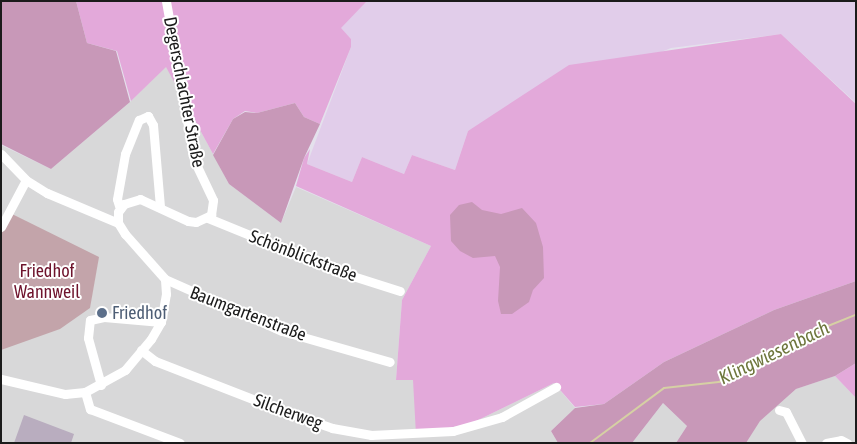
<!DOCTYPE html>
<meta charset="utf-8">
<style>
body{margin:0}
#map{position:relative;width:857px;height:444px;overflow:hidden;background:#e4e1ec;font-family:"Asap Condensed",sans-serif}
div>[style]{position:absolute}
[style*='--x']{left:calc(var(--x)*1px);top:calc(var(--y)*1px);width:calc(var(--w)*1px);rotate:calc(var(--a)*1deg)}
.residential>*{inset:0;background:#d8d8d9}
.construction>*{inset:0;background:#b9adbf}
.farmland>*{inset:0;background:#e1cdea}
.grass>*{inset:0;background:#e3a9da}
.forest>*{inset:0;background:#c898b8}
.cemetery>*{inset:0;background:#c3a4aa}
.stream>*{height:2px;margin:-1px;padding:0 1px;transform-origin:1px;border-radius:1px;background:#d6d0a4}
.minor>*{height:9px;margin:-4.5px;padding:0 4.5px;transform-origin:4.5px;border-radius:4.5px;background:#fff}
.dots>*{width:14px;height:14px;translate:-50% -50%;box-sizing:border-box;border:2px solid #fff;border-radius:50%}
span{translate:-50% -50%;white-space:nowrap;text-align:center;line-height:1.15;-webkit-text-stroke:4px #fff;paint-order:stroke}
.street-label{font-size:18px;color:#1b1b1b}
.park-label{font-size:18px;color:#6e132c}
.service-label{font-size:18px;color:#4e5e75}
.left{translate:0 -50%;text-align:left}
.water-label{font-size:19px;color:#6e763c;font-style:italic}
.frame{position:absolute;inset:0;border:2px solid #1b1b1b;pointer-events:none}
</style>
<div id="map">
<div class="residential">
<i style="clip-path:polygon(166px 66px,229px 184px,281px 223px,296px 187px,431px 246px,402px 300px,396px 380px,413px 380px,472px 423px,554px 383px,575px 408px,551px 431px,558px 443px,1px 443px,1px 145px,51px 169px,130px 102px)"></i>
<i style="clip-path:polygon(835px 376px,856px 398px,856px 443px,746px 443px,759px 421px,796px 389px)"></i>
<i style="clip-path:polygon(663px 403px,687px 426px,676px 443px,632px 443px)"></i>
</div>
<div class="construction">
<i style="clip-path:polygon(24px 415px,74px 434px,71px 443px,14px 443px)"></i>
</div>
<div class="farmland">
<i style="clip-path:polygon(367px 1px,856px 1px,856px 103px,781px 34px,671px 48px,468px 131px,455px 170px,412px 155px,404px 174px,362px 157px,352px 182px,307px 164px,351px 47px,351px 39px,340px 28px)"></i>
</div>
<div class="grass">
<i style="clip-path:polygon(76px 1px,367px 1px,341px 28px,351px 39px,351px 47px,320px 124px,304px 117px,295px 103px,257px 113px,245px 111px,233px 119px,213px 154px,166px 67px,131px 101px,117px 51px,87px 43px)"></i>
<i style="clip-path:polygon(781px 34px,856px 104px,856px 281px,774px 310px,664px 362px,604px 404px,575px 407px,554px 383px,472px 423px,416px 435px,413px 380px,396px 380px,402px 300px,431px 246px,296px 186px,304px 158px,310px 149px,307px 164px,352px 182px,362px 157px,404px 174px,412px 155px,455px 170px,468px 131px,569px 65px)"></i>
<i style="clip-path:polygon(856px 363px,856px 398px,835px 376px)"></i>
</div>
<div class="forest">
<i style="clip-path:polygon(1px 1px,76px 1px,87px 43px,116px 51px,130px 102px,51px 169px,1px 144px)"></i>
<i style="clip-path:polygon(295px 103px,304px 117px,320px 124px,304px 158px,281px 223px,229px 184px,213px 155px,233px 119px,245px 112px,257px 113px)"></i>
<i style="clip-path:polygon(472px 202px,482px 210px,501px 214px,522px 208px,536px 223px,543px 247px,544px 278px,533px 290px,529px 302px,512px 314px,501px 314px,498px 301px,500px 267px,495px 256px,473px 258px,460px 251px,451px 241px,450px 215px,459px 205px)"></i>
<i style="clip-path:polygon(856px 281px,856px 363px,835px 376px,796px 389px,760px 421px,746px 443px,676px 443px,687px 426px,663px 403px,632px 443px,558px 443px,551px 431px,575px 408px,604px 404px,664px 362px,774px 310px)"></i>
</div>
<div class="cemetery">
<i style="clip-path:polygon(12px 214px,99px 257px,90px 308px,60px 329px,1px 350px,1px 234px)"></i>
</div>
<div class="stream">
<i style="--x:590;--y:443;--w:92;--a:-36.6"></i>
<i style="--x:664;--y:388;--w:55;--a:-6.2"></i>
<i style="--x:719;--y:382;--w:117;--a:-27.4"></i>
<i style="--x:823;--y:328;--w:35;--a:-22"></i>
</div>
<div class="minor">
<i style="--x:1;--y:154;--w:36;--a:46"></i>
<i style="--x:26;--y:180;--w:25;--a:32"></i>
<i style="--x:47;--y:193;--w:77;--a:22.9"></i>
<i style="--x:120;--y:209;--w:10;--a:-107"></i>
<i style="--x:117;--y:199;--w:46;--a:-79.9"></i>
<i style="--x:125;--y:154;--w:37;--a:-68"></i>
<i style="--x:139;--y:120;--w:10;--a:-24"></i>
<i style="--x:148;--y:116;--w:10;--a:61"></i>
<i style="--x:153;--y:125;--w:82;--a:85.1"></i>
<i style="--x:208;--y:218;--w:139;--a:22.3"></i>
<i style="--x:337;--y:271;--w:66;--a:17.6"></i>
<i style="--x:1;--y:227;--w:53;--a:-62"></i>
<i style="--x:165;--y:279;--w:128;--a:24"></i>
<i style="--x:282;--y:331;--w:112;--a:16"></i>
<i style="--x:141;--y:350;--w:18;--a:38"></i>
<i style="--x:155;--y:361;--w:141;--a:21.3"></i>
<i style="--x:286;--y:412;--w:49;--a:19.2"></i>
<i style="--x:332;--y:428;--w:40;--a:10"></i>
<i style="--x:371;--y:435;--w:82;--a:-2.8"></i>
<i style="--x:453;--y:431;--w:51;--a:-15.9"></i>
<i style="--x:502;--y:417;--w:62;--a:-29.1"></i>
<i style="--x:1;--y:379;--w:66;--a:13.2"></i>
<i style="--x:65;--y:394;--w:20;--a:-6"></i>
<i style="--x:85;--y:392;--w:46;--a:-28.8"></i>
<i style="--x:125;--y:370;--w:40;--a:-50"></i>
<i style="--x:151;--y:339;--w:20;--a:-60"></i>
<i style="--x:161;--y:322;--w:28;--a:-80"></i>
<i style="--x:166;--y:294;--w:15;--a:-94"></i>
<i style="--x:165;--y:279;--w:60;--a:-131.6"></i>
<i style="--x:125;--y:234;--w:13;--a:-122"></i>
<i style="--x:118;--y:223;--w:11;--a:-90"></i>
<i style="--x:118;--y:212;--w:10;--a:-53"></i>
<i style="--x:124;--y:204;--w:17;--a:-17"></i>
<i style="--x:140;--y:199;--w:53;--a:24.6"></i>
<i style="--x:188;--y:221;--w:8;--a:7"></i>
<i style="--x:196;--y:222;--w:17;--a:-25"></i>
<i style="--x:211;--y:215;--w:15;--a:-82"></i>
<i style="--x:213;--y:200;--w:44;--a:-115.4"></i>
<i style="--x:194;--y:160;--w:161;--a:-100"></i>
<i style="--x:101;--y:385;--w:49;--a:-105.5"></i>
<i style="--x:88;--y:338;--w:18;--a:-84"></i>
<i style="--x:90;--y:320;--w:14;--a:-12"></i>
<i style="--x:104;--y:317;--w:57;--a:5"></i>
<i style="--x:85;--y:392;--w:18;--a:74"></i>
<i style="--x:90;--y:409;--w:96;--a:20.7"></i>
<i style="--x:779;--y:410;--w:7;--a:16"></i>
<i style="--x:786;--y:412;--w:35;--a:63"></i>
<i style="--x:826;--y:443;--w:15;--a:-11"></i>
<i style="--x:841;--y:440;--w:7;--a:27"></i>
</div>
<div class="dots">
<i style="left:102px;top:313px;background:#5c6f8a"></i>
</div>
<div class="street-label">
<span style="left:184px;top:92px;rotate:79deg">Degerschlachter Straße</span>
<span style="left:303px;top:256px;rotate:21deg">Schönblickstraße</span>
<span style="left:248px;top:314px;rotate:21deg">Baumgartenstraße</span>
<span style="left:288px;top:412px;rotate:20deg">Silcherweg</span>
</div>
<div class="park-label">
<span style="left:47px;top:282px">Friedhof<br>Wannweil</span>
</div>
<div class="service-label">
<span class="left" style="left:112px;top:313px">Friedhof</span>
</div>
<div class="water-label">
<span style="left:774px;top:353px;rotate:-26deg">Klingwiesenbach</span>
</div>
<div class="frame"></div>
</div>
